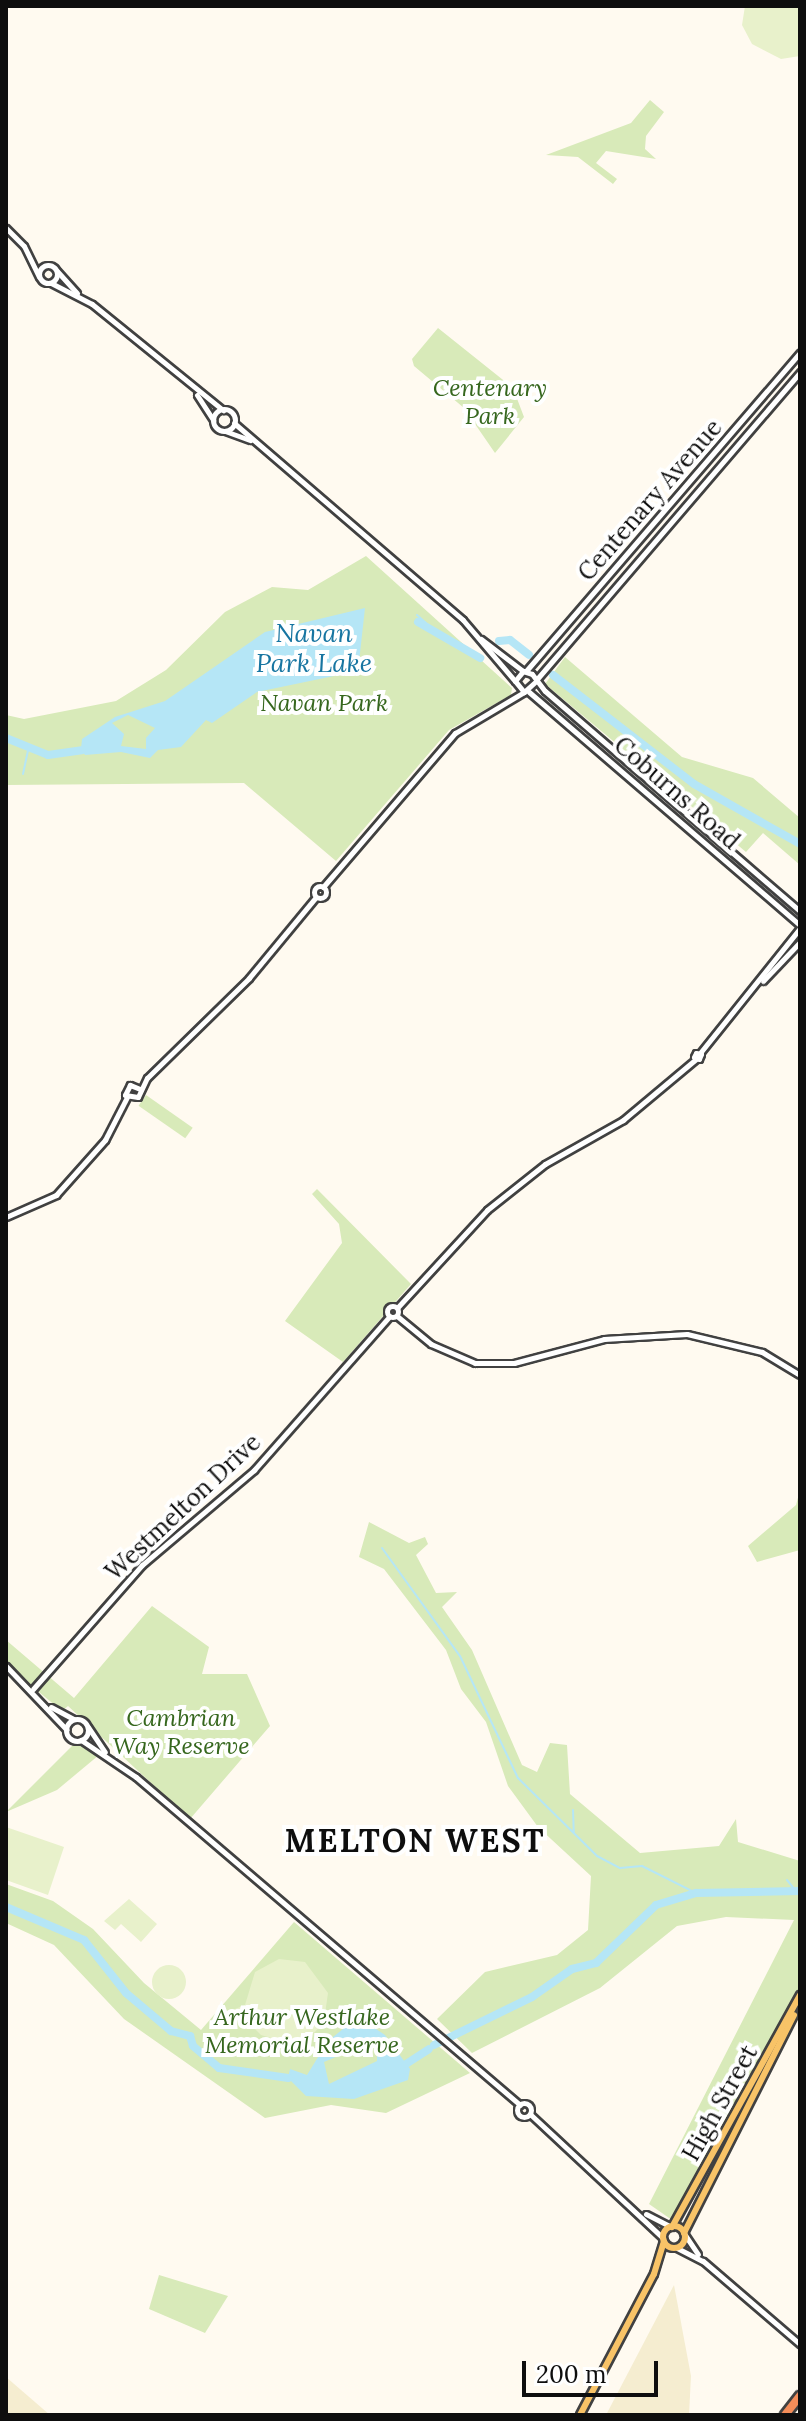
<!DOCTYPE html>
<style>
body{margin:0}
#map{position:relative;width:806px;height:2421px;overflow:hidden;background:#fffaf0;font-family:Lora,serif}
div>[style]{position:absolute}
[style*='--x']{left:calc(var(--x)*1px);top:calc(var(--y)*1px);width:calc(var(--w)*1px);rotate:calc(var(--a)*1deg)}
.farmland>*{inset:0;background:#f5edd0}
.green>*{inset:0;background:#d8eab9;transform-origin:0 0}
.pitch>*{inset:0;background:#e8f1cb}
.round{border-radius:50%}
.water>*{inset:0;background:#b5e6f6}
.stream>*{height:2px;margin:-1px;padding:0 1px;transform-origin:1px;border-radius:1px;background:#b5e6f6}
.river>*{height:8px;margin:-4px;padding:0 4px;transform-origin:4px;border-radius:4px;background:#b5e6f6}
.roads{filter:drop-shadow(2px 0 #414141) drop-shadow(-2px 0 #414141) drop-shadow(0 2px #414141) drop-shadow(0 -2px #414141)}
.minor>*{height:5px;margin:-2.5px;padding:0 2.5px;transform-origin:2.5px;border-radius:2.5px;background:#fff}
.minor>.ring{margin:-2.5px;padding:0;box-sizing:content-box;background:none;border:5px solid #fff;border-radius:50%}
.major>*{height:6px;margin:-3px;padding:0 3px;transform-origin:3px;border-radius:3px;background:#f8c367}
.major>.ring{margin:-3px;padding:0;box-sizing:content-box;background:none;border:6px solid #f8c367;border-radius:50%}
.highway>*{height:8px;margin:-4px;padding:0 4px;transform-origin:4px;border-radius:4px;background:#f48d59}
span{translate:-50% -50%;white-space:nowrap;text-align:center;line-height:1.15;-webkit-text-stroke:8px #fff;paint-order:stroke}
.park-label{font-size:24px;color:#36671e;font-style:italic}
.street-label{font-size:24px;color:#0e0e0e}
.water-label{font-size:26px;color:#1775a1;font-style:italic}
.district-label{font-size:32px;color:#0e0e0e;font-weight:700;letter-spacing:2px}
.frame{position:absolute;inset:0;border:8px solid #0e0e0e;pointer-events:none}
.scale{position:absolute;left:522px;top:2361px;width:136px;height:36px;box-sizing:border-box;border:4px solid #0e0e0e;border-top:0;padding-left:10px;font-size:24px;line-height:28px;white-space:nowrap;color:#0e0e0e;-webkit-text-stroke:6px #fff;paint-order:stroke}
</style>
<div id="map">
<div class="farmland">
<i style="clip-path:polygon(674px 2285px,691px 2376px,689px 2415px,606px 2415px)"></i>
<i style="clip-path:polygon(6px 2377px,50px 2415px,6px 2415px)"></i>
</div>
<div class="green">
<i style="clip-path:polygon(650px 100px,664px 112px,646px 136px,645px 149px,656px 159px,606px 151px,596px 163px,617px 179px,613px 184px,578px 157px,546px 155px,631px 123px)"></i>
<i style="clip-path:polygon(438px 328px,513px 388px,524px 417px,495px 453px,464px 408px,414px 366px,412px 359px)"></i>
<i style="clip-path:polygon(366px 556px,512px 688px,511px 695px,449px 730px,336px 861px,244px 783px,6px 785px,6px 715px,24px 719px,116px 701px,166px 670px,225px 612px,272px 587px,308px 590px)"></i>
<i style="clip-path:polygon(565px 657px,682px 757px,753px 778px,800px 818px,800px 865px,763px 833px,746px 852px,545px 684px)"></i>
<i style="left:146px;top:1095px;width:57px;height:13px;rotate:35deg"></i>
<i style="clip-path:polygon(317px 1189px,411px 1284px,343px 1362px,285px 1321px,342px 1243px,339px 1224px,312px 1194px)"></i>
<i style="clip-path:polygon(800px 1490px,800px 1550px,757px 1562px,748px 1546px,796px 1505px)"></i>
<i style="clip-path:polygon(369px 1522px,409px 1543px,425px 1537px,428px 1544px,416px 1555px,436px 1593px,457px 1592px,442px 1607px,472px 1650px,522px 1765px,537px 1772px,550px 1743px,567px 1745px,570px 1794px,640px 1853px,719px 1846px,736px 1819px,738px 1842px,800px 1861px,800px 1990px,672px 2220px,649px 2204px,794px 1920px,726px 1917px,677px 1926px,600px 1988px,472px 2053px,437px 2019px,485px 1972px,557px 1955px,588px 1930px,591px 1876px,538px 1827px,508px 1786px,486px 1722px,461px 1689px,446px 1650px,384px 1569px,359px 1557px)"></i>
<i style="clip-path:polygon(152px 1606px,209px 1647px,202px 1674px,247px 1674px,270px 1726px,190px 1819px,68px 1706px,62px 1711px,6px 1665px,6px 1640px,74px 1698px)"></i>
<i style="clip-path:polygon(87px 1741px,99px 1755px,57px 1790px,6px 1812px,74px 1744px)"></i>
<i style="clip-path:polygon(6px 1884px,53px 1901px,93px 1929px,144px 1983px,201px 2030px,294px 1922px,470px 2073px,386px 2113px,331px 2105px,265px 2118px,124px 2019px,54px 1945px,6px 1923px)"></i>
<i style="clip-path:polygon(159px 2275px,228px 2296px,205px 2333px,149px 2309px)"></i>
</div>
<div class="pitch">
<i style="clip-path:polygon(745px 6px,800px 6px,800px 56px,781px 59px,752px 44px,742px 25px)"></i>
<i style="clip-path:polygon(6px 1827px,64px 1847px,48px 1895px,6px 1880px)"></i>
<i style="clip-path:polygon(129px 1899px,157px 1924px,141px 1942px,121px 1924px,115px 1930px,104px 1921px)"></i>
<i style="clip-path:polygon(279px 1959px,305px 1962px,328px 1993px,324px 2021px,315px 2032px,288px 2043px,261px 2035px,235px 2009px,245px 2005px,255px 1972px)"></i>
<i class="round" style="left:152px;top:1965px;width:34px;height:34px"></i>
</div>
<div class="water">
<i style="clip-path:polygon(evenodd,365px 608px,358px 671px,257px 692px,212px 723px,206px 720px,181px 747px,158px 750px,150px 758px,121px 752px,85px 755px,81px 749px,82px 739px,115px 717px,165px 701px,265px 632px,365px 608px,128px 715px,155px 728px,146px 738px,146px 749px,121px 746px,124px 734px,112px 723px,128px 715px)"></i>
<i style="clip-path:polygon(evenodd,358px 2017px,385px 2035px,410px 2069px,408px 2080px,354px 2099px,306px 2096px,288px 2078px,290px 2069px,307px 2075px,328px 2041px,358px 2017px,366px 2044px,377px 2048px,377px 2061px,329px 2084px,324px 2062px,366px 2044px)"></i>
</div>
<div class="stream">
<i style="--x:417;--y:615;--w:12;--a:42"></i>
<i style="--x:23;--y:774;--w:25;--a:-78"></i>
<i style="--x:382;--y:1548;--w:133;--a:54.2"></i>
<i style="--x:460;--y:1656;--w:135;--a:64.6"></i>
<i style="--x:518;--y:1778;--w:111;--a:44.6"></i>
<i style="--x:597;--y:1856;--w:26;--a:28"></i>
<i style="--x:620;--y:1868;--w:22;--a:-5"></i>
<i style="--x:642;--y:1866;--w:60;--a:26.6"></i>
<i style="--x:573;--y:1810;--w:23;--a:88"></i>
<i style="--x:787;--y:1880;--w:13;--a:51"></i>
</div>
<div class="river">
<i style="--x:418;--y:622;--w:72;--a:30.1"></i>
<i style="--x:499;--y:641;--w:11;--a:-5"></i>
<i style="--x:510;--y:640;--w:24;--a:38"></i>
<i style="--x:553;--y:675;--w:178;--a:37.7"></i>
<i style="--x:694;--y:784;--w:122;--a:29.5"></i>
<i style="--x:6;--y:738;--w:45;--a:22"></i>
<i style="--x:48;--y:755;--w:34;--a:-8"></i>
<i style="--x:6;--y:1907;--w:85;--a:22.9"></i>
<i style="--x:84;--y:1940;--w:68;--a:51.6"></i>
<i style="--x:126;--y:1993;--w:59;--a:40.2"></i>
<i style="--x:171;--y:2031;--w:20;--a:15"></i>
<i style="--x:190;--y:2036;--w:10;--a:73"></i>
<i style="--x:193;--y:2046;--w:34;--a:40"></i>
<i style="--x:219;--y:2068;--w:70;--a:8.2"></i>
<i style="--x:434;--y:2045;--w:109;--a:-26.1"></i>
<i style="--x:532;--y:1997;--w:49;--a:-35"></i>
<i style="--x:572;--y:1969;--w:25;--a:-14"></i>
<i style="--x:596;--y:1963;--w:83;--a:-44"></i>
<i style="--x:656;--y:1905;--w:42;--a:-16.7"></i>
<i style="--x:696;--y:1893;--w:104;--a:-1.1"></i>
<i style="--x:406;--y:2064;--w:27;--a:-33"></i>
</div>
<div class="roads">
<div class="minor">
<i style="--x:6;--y:228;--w:25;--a:45"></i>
<i style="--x:24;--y:246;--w:34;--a:64"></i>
<i class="ring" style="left:39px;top:265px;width:13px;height:13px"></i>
<i style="--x:57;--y:271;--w:30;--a:48"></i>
<i style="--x:51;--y:283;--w:46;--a:27.1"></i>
<i style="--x:92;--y:304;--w:169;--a:39"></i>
<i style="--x:197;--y:395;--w:30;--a:57"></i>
<i class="ring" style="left:213px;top:409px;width:17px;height:17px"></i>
<i style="--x:234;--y:423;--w:302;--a:40.7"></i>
<i style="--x:463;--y:620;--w:80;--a:49.6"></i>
<i style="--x:225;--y:431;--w:27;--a:20"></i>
<i style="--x:481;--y:639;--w:53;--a:37.3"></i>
<i style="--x:526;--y:671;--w:420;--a:-49.3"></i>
<i style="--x:537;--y:679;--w:404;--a:-49.4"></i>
<i style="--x:535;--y:682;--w:15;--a:138"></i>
<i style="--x:524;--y:692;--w:14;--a:-129"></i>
<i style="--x:515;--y:681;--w:13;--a:-51"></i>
<i style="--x:523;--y:671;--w:9;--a:18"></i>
<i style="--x:532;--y:674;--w:21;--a:53"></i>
<i style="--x:545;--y:691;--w:337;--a:40.8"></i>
<i style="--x:529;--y:692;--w:357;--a:40.7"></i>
<i class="ring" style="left:314px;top:886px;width:7px;height:7px"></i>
<i style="--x:323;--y:887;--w:203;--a:-49.4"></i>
<i style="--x:455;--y:733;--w:80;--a:-30.7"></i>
<i style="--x:763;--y:981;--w:54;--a:-46.5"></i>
<i style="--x:696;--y:1053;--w:5;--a:11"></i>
<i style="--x:701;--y:1054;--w:5;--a:112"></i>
<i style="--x:699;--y:1059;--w:5;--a:-158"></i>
<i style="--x:694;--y:1057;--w:4;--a:-63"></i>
<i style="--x:700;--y:1053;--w:160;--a:-51.3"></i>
<i style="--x:140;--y:1089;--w:11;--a:-158"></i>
<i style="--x:130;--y:1085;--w:11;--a:117"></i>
<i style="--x:125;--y:1095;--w:13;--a:9"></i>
<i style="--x:138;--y:1097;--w:21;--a:-65"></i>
<i style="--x:147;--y:1078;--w:143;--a:-44.4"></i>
<i style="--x:249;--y:978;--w:105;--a:-50.4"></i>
<i style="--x:6;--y:1217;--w:55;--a:-23.7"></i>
<i style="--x:56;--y:1195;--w:74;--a:-48.3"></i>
<i style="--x:105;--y:1140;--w:48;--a:-62.9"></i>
<i class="ring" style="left:387.5px;top:1306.5px;width:6px;height:6px"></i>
<i style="--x:397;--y:1308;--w:133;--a:-47.4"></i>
<i style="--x:487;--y:1210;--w:74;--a:-38.4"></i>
<i style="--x:545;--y:1164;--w:90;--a:-29.4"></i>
<i style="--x:623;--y:1120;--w:95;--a:-39.9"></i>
<i style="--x:397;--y:1316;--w:44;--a:39.5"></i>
<i style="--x:431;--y:1344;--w:48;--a:23.4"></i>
<i style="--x:475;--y:1363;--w:39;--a:0"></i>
<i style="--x:514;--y:1363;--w:93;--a:-14.9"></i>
<i style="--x:604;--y:1339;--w:83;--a:-3.4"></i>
<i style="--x:687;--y:1334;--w:77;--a:13.5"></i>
<i style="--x:762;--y:1352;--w:44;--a:31.2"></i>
<i style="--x:6;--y:1666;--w:88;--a:46.4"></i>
<i style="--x:33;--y:1689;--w:165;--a:-48.7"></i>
<i style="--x:142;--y:1565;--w:147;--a:-40.3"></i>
<i style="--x:254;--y:1470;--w:205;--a:-48.6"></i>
<i style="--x:51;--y:1707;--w:26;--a:28"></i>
<i class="ring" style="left:66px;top:1719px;width:17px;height:17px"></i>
<i style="--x:88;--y:1727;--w:30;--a:56"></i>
<i style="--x:81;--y:1740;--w:66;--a:33.9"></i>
<i style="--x:136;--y:1777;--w:505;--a:40.5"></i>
<i class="ring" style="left:517px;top:2103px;width:9px;height:9px"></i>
<i style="--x:530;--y:2114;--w:182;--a:43"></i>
<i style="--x:646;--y:2214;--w:28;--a:27"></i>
<i style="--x:685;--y:2235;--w:23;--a:56"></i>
<i style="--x:677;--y:2248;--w:29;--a:27"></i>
<i style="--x:703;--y:2261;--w:128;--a:40.6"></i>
</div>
<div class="major">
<i class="ring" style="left:663px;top:2226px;width:16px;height:16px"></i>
<i style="--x:672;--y:2227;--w:265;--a:-61.1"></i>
<i style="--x:684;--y:2233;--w:244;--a:-63.2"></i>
<i style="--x:580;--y:2415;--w:159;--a:-62.3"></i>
<i style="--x:654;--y:2274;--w:34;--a:-73"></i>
</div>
<div class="highway">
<i style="--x:785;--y:2415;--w:24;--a:-52"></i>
</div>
</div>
<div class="park-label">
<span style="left:490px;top:402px">Centenary<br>Park</span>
<span style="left:324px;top:703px">Navan Park</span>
<span style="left:181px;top:1732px">Cambrian<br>Way Reserve</span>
<span style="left:302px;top:2031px">Arthur Westlake<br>Memorial Reserve</span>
</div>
<div class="street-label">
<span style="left:650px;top:500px;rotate:-49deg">Centenary Avenue</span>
<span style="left:677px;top:793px;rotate:41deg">Coburns Road</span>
<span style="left:183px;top:1507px;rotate:-43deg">Westmelton Drive</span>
<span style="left:720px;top:2103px;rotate:-61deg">High Street</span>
</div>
<div class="water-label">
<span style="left:314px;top:648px">Navan<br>Park Lake</span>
</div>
<div class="district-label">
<span style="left:415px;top:1841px">MELTON WEST</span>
</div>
<div class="frame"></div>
<div class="scale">200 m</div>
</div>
